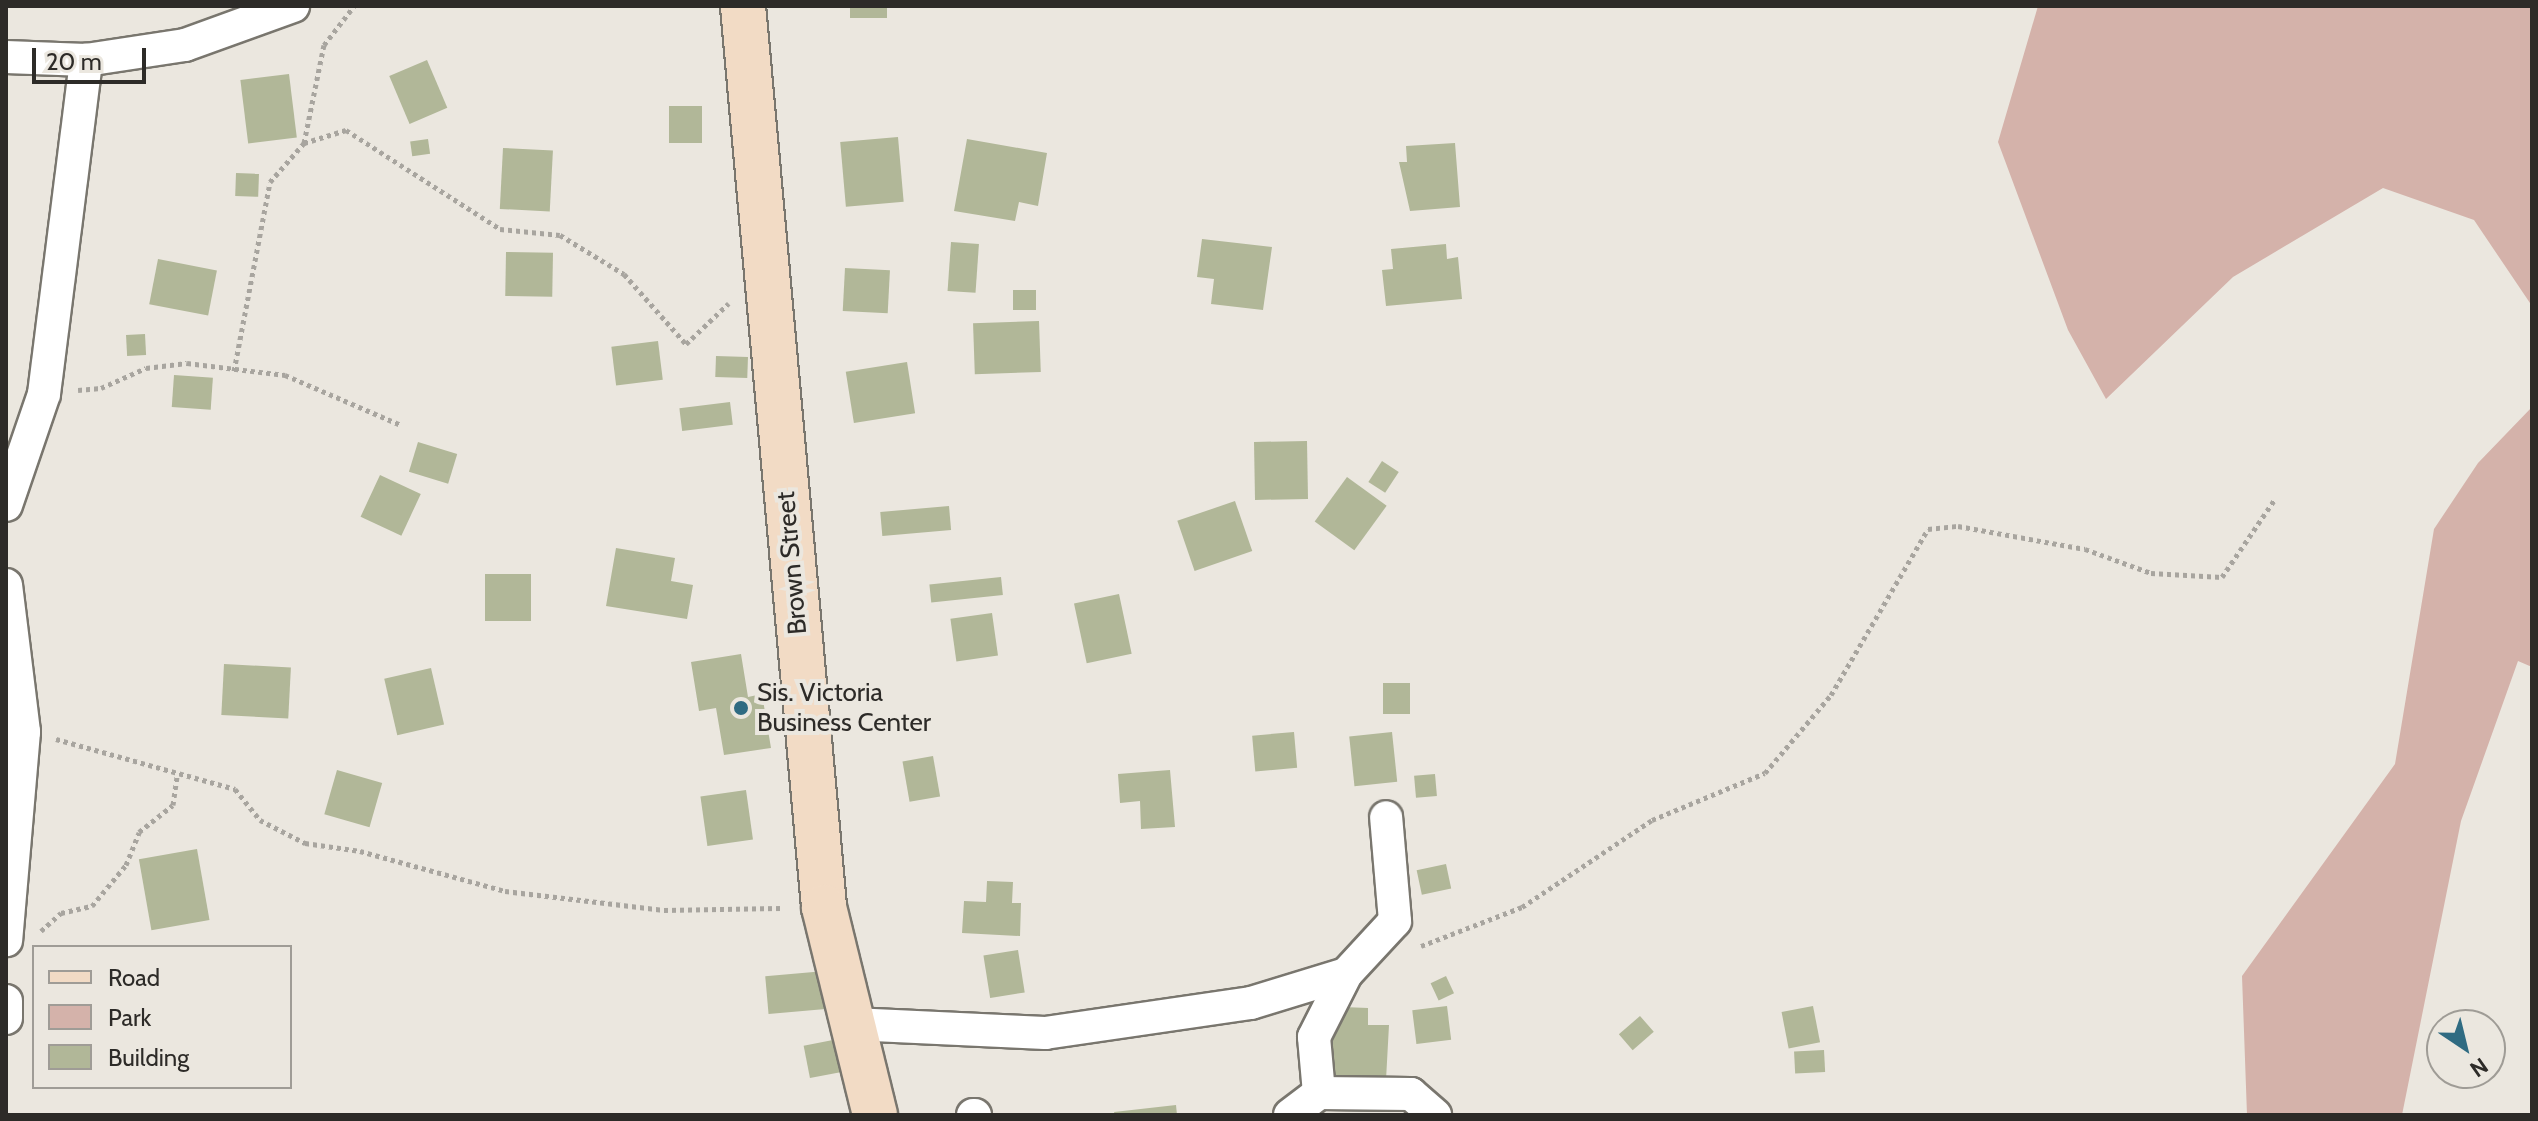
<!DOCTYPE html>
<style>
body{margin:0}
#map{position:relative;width:2538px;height:1121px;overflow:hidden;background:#ebe7df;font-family:Cabin,sans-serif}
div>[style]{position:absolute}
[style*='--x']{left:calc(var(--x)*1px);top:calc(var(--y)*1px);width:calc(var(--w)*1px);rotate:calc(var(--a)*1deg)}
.green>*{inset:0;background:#d4b2aa}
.building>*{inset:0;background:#b1b798;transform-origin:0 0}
.path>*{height:5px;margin-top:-2.5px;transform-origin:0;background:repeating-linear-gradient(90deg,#a8a59f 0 4px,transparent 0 8px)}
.roads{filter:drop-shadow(2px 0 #79766e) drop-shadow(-2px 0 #79766e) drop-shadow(0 2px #79766e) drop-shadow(0 -2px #79766e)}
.street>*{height:32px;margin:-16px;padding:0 16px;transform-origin:16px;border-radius:16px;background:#fff}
.secondary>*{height:44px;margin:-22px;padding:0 22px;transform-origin:22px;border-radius:22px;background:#f2dbc5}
.dots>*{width:22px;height:22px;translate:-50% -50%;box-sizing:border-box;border:4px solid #ebe7df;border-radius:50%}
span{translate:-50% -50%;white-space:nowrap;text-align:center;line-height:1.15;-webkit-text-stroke:8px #ebe7df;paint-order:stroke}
.street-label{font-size:26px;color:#2d2b28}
.poi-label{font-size:26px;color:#2d2b28}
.left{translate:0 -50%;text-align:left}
.frame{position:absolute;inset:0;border:8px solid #2d2b28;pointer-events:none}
.legend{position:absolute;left:32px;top:945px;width:260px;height:144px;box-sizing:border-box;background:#ebe7df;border:2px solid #9f9c96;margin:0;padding:10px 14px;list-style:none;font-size:24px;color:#2d2b28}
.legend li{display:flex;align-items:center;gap:16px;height:40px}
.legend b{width:40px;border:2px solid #9f9c96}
.north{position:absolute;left:2426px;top:1009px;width:80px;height:80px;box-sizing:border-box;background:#ebe7df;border:2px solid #9f9c96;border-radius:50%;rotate:145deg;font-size:22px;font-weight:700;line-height:32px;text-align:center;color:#2d2b28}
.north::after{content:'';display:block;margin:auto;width:28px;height:36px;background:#2f6b82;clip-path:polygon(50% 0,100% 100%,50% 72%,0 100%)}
.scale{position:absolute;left:32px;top:48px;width:114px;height:36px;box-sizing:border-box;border:4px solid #2d2b28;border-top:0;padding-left:10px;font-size:24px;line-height:28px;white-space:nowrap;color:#2d2b28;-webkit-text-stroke:6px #ebe7df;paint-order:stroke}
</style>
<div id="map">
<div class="green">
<i style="clip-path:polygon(2038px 6px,2532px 6px,2532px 306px,2474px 220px,2383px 188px,2233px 277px,2106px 399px,2068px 330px,1998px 142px)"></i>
<i style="clip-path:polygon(2532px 407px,2532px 667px,2518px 661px,2461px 821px,2402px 1115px,2247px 1115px,2242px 976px,2395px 764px,2434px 529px,2478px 463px)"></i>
</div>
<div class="building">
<i style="left:850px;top:6px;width:37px;height:12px"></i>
<i style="left:427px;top:60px;width:52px;height:41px;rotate:67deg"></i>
<i style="left:289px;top:74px;width:64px;height:49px;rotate:83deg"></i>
<i style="left:669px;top:106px;width:33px;height:37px"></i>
<i style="left:898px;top:137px;width:65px;height:58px;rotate:85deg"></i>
<i style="left:428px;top:139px;width:15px;height:18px;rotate:82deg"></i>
<i style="clip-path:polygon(967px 139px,1047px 153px,1038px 206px,1019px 202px,1015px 221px,954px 211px)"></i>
<i style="clip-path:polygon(1455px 143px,1460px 207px,1410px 211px,1399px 162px,1407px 162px,1406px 146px)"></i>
<i style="left:503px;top:148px;width:50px;height:61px;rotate:3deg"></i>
<i style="left:236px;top:173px;width:23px;height:23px;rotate:2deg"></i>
<i style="clip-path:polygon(1202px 239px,1272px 247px,1263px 310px,1211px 304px,1214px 279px,1197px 277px)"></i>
<i style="left:951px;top:242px;width:28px;height:49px;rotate:4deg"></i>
<i style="clip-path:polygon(1446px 244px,1447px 259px,1458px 257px,1462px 299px,1386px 306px,1382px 270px,1393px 269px,1391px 249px)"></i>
<i style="left:506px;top:252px;width:47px;height:44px;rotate:1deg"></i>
<i style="left:158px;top:259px;width:60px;height:46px;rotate:11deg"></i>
<i style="left:845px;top:268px;width:45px;height:43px;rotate:3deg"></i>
<i style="left:1013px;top:290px;width:23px;height:20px"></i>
<i style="left:1039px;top:321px;width:51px;height:66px;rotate:88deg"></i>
<i style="left:145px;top:334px;width:21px;height:19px;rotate:87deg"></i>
<i style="left:658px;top:341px;width:39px;height:47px;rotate:83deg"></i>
<i style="left:716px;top:356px;width:32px;height:21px;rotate:2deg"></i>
<i style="left:907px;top:362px;width:52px;height:62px;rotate:81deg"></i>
<i style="left:174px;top:375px;width:39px;height:32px;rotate:4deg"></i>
<i style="left:730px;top:402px;width:23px;height:51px;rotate:83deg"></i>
<i style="left:1307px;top:441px;width:58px;height:53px;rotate:89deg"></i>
<i style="left:418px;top:442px;width:41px;height:31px;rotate:17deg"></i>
<i style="left:1382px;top:461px;width:20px;height:25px;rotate:33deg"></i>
<i style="left:380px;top:475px;width:45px;height:46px;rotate:25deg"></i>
<i style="left:1347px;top:477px;width:49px;height:55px;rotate:36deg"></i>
<i style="left:1235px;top:501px;width:53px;height:61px;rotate:71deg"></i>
<i style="left:949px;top:506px;width:24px;height:69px;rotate:85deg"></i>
<i style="clip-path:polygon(616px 548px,675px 558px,671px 581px,693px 585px,687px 619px,606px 606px)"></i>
<i style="left:485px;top:574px;width:46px;height:47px"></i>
<i style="left:1001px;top:577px;width:18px;height:72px;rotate:84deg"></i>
<i style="left:1119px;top:594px;width:61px;height:46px;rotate:78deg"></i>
<i style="left:992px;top:613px;width:43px;height:42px;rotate:82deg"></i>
<i style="clip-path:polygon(741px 654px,748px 697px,762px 694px,771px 748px,724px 755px,716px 708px,699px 711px,691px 662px)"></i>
<i style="left:224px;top:664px;width:67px;height:51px;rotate:3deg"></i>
<i style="left:431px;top:668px;width:58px;height:48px;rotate:77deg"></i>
<i style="left:1383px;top:683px;width:27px;height:31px"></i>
<i style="left:1294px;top:732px;width:36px;height:42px;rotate:85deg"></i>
<i style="left:1392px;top:732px;width:50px;height:43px;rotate:84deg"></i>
<i style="left:933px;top:756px;width:41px;height:31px;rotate:80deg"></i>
<i style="left:337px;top:770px;width:47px;height:46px;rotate:16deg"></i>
<i style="clip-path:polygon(1170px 770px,1175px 827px,1141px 829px,1140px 801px,1120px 803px,1118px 774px)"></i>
<i style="left:1435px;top:774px;width:22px;height:21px;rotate:85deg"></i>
<i style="left:746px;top:790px;width:50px;height:46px;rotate:82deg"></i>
<i style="left:197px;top:849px;width:72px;height:59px;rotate:80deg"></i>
<i style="left:1446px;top:864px;width:25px;height:30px;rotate:78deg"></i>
<i style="clip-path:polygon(987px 881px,1013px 882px,1012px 903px,1021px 903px,1020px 936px,962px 933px,964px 901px,986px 902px)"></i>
<i style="left:1018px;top:950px;width:43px;height:35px;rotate:81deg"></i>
<i style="left:825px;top:971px;width:38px;height:60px;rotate:85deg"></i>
<i style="left:1446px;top:976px;width:19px;height:17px;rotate:65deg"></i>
<i style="left:1447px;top:1006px;width:34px;height:35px;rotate:83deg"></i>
<i style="left:1813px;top:1006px;width:37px;height:32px;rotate:79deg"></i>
<i style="clip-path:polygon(1343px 1007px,1368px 1008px,1368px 1025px,1389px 1025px,1386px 1080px,1331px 1078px,1333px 1015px,1343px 1016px)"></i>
<i style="left:1640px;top:1016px;width:21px;height:28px;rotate:49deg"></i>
<i style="left:838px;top:1039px;width:33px;height:35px;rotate:79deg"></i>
<i style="left:1824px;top:1050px;width:22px;height:30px;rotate:87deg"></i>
<i style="clip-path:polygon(1176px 1105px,1177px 1115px,1115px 1115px,1114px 1112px)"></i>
</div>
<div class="path">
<i style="--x:304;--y:143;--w:44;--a:-17.2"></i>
<i style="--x:346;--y:130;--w:183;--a:32.7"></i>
<i style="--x:500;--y:229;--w:60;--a:5.7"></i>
<i style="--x:560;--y:235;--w:75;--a:31.4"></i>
<i style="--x:624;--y:274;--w:94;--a:48.5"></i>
<i style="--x:686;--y:344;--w:59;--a:-43.6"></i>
<i style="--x:234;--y:371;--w:192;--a:-79.2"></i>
<i style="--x:270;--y:182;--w:52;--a:-48.9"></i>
<i style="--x:304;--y:143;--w:100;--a:-78.5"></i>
<i style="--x:324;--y:45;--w:49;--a:-52.4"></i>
<i style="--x:78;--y:390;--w:23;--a:-5"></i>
<i style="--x:101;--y:388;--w:49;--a:-24"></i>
<i style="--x:146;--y:368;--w:41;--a:-7"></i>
<i style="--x:187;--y:363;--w:99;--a:7"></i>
<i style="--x:285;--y:375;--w:126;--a:23.3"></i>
<i style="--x:56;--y:739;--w:186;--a:15.6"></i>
<i style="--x:235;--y:789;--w:40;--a:51"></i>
<i style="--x:260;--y:820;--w:51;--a:27.1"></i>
<i style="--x:305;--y:843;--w:56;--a:8.3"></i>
<i style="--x:360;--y:851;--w:150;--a:15.4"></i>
<i style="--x:505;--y:891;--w:160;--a:6.8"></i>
<i style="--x:664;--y:910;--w:119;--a:-1"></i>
<i style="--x:41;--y:931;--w:27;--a:-42"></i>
<i style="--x:61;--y:913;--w:32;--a:-13"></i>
<i style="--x:92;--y:906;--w:53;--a:-50.3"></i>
<i style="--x:126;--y:865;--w:35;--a:-68"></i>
<i style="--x:139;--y:832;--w:43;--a:-38.5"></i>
<i style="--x:173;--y:805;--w:29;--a:-82"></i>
<i style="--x:1421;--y:946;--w:108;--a:-21.1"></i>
<i style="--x:1522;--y:907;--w:156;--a:-33.8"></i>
<i style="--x:1652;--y:820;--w:122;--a:-22.6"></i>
<i style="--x:1765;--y:773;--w:102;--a:-49.8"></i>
<i style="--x:1831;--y:695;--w:192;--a:-59.7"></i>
<i style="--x:1928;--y:529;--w:30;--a:-6"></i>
<i style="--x:1958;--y:526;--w:129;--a:10.3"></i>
<i style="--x:2085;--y:549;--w:70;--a:20"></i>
<i style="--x:2151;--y:573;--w:71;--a:3.2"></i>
<i style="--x:2222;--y:577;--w:94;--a:-55.8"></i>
</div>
<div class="roads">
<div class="street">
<i style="--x:6;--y:57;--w:80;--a:2.1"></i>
<i style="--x:86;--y:60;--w:100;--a:-8.6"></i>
<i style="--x:185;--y:45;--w:115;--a:-19.9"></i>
<i style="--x:6;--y:505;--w:117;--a:-71.1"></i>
<i style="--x:44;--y:394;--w:337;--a:-82.8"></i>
<i style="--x:6;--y:585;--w:148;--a:83"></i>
<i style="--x:24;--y:732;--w:209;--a:94.9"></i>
<i style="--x:6;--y:1001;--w:17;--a:90"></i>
<i style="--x:852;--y:1024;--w:193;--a:2.7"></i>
<i style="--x:1045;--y:1033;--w:208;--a:-8.3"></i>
<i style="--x:1251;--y:1003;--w:99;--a:-17"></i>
<i style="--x:1319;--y:1093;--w:56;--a:-95.1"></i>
<i style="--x:1314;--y:1037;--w:71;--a:-63.1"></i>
<i style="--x:1346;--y:974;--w:72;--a:-47.2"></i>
<i style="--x:1395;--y:921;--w:104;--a:-94.9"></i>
<i style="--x:973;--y:1115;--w:2;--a:0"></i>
<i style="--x:1290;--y:1115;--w:36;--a:-37"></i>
<i style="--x:1319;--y:1093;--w:92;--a:0.6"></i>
<i style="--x:1411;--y:1094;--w:32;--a:41"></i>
</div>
<div class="secondary">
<i style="--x:743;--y:6;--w:905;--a:84.86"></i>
<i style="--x:824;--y:907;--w:214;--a:76.2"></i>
</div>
</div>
<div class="dots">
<i style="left:741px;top:708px;background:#2f6b82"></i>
</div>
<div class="street-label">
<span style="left:792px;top:563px;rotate:-95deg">Brown Street</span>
</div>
<div class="poi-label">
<span class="left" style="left:757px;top:708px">Sis. Victoria<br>Business Center</span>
</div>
<div class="frame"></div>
<ul class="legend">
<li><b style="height:10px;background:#f2dbc5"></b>Road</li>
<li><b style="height:22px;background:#d4b2aa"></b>Park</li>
<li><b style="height:22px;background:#b1b798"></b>Building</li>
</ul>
<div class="north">N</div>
<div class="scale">20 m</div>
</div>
